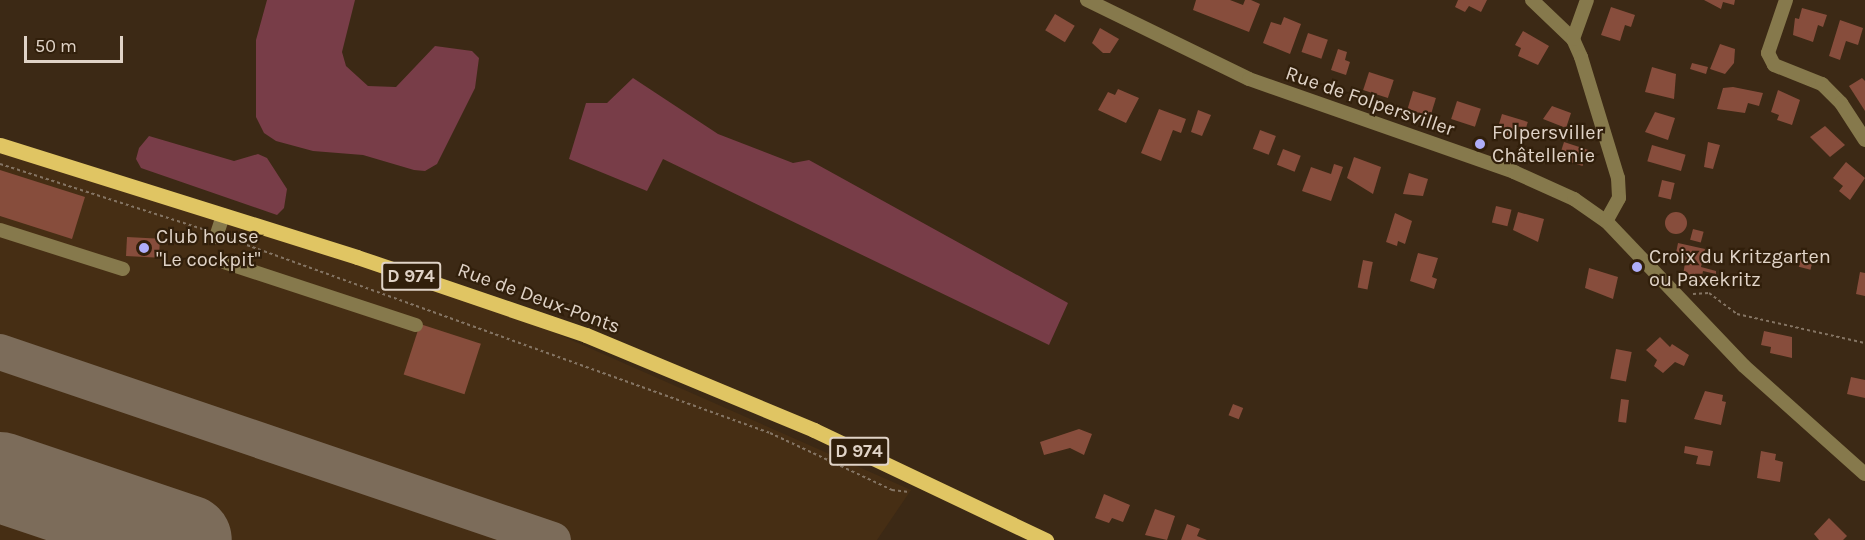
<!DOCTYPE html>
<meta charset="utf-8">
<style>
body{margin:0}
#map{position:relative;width:1865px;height:540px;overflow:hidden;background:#3c2915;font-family:Karla,sans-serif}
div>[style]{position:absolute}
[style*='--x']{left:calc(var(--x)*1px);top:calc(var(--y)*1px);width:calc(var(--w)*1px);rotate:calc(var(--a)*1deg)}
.built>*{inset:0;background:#462e14}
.forest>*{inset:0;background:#783d48}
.taxiway>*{height:36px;margin:-18px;padding:0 18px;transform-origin:18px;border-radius:18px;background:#7c6c5a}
.runway>*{height:90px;margin:-45px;padding:0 45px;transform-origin:45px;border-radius:45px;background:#7c6c5a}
.building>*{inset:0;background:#874d3c;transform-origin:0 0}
.round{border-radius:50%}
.path>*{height:2px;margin-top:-1px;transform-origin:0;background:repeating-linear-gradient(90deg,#847463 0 3px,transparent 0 6px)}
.minor>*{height:14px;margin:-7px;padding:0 7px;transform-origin:7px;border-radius:7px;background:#86794c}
.major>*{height:15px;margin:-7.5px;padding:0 7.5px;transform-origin:7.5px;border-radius:7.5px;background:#e0c563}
.dots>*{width:16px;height:16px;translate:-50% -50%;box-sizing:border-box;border:3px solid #311f0b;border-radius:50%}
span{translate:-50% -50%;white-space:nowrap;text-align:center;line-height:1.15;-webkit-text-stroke:4.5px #311f0b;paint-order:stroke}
.shield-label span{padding:2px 4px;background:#311f0b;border:2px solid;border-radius:4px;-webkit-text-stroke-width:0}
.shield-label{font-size:18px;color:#e0d3c7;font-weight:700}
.street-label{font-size:20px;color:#e0d3c7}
.poi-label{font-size:20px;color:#e0d3c7}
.left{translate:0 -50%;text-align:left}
.scale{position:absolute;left:24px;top:36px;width:99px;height:27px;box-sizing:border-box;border:3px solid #e0d3c7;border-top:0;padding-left:8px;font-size:18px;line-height:21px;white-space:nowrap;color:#e0d3c7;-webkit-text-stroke:4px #311f0b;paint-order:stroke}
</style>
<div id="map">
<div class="built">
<i style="clip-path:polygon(0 151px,360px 264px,535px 324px,911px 490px,877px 540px,0 540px)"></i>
</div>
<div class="forest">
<i style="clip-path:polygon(267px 0,355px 0,342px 52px,346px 66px,368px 86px,396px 87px,435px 46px,472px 51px,479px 58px,475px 88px,437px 164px,425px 171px,414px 170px,363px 155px,313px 151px,276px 141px,264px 133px,256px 117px,256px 40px)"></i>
<i style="clip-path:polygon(633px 78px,718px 134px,793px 163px,809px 160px,1068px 303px,1049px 345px,663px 159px,647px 191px,569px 159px,586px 103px,607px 103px)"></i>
<i style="clip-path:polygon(149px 136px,234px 161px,258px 154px,267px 158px,287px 189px,284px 208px,277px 215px,141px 168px,136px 159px,139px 148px)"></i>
</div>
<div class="taxiway">
<i style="--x:0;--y:352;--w:584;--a:18.78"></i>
</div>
<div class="runway">
<i style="--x:0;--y:477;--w:197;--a:18.6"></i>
</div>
<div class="building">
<i style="clip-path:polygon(1196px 0,1230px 0,1243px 5px,1245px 0,1251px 0,1260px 4px,1249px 32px,1193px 10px)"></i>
<i style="clip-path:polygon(1458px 0,1487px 0,1481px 12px,1469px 6px,1465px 12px,1455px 7px)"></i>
<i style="clip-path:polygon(1704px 0,1735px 0,1734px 5px,1723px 2px,1721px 9px)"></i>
<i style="clip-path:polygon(1611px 7px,1635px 15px,1631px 27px,1625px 25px,1620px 41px,1601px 35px)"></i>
<i style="clip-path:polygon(1802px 8px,1827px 15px,1823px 27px,1818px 25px,1813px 42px,1793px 35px,1795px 18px,1799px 19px)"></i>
<i style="left:1055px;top:14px;width:23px;height:19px;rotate:31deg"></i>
<i style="clip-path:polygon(1284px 17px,1301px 24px,1290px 54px,1263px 43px,1271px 22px,1281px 25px)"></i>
<i style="clip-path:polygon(1840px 20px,1863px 28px,1858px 45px,1846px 41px,1840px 60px,1829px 56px)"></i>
<i style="clip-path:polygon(1100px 28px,1119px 39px,1110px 53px,1103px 53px,1092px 43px)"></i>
<i style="clip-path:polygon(1523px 31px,1549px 46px,1538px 65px,1518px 56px,1521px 48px,1515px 45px)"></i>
<i style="left:1308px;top:33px;width:21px;height:20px;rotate:19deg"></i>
<i style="clip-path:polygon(1720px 44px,1735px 49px,1734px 63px,1725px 74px,1710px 69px)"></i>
<i style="clip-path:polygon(1338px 49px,1347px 52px,1345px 60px,1350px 62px,1346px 75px,1331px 70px)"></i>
<i style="clip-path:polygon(1692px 63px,1708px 67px,1706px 74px,1690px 69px)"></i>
<i style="clip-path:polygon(1652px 67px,1676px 74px,1674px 99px,1645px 92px)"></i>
<i style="left:1369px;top:72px;width:26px;height:19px;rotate:18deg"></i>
<i style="clip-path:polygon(1862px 78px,1865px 81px,1865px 111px,1849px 86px)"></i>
<i style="clip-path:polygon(1733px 87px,1763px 93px,1759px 106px,1748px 103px,1745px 113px,1717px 109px,1723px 88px)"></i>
<i style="clip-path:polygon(1118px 89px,1139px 98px,1126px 123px,1098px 110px,1108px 92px,1115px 95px)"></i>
<i style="clip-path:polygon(1778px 90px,1800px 100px,1792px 125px,1777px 120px,1779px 115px,1771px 112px)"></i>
<i style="left:1413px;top:91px;width:24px;height:19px;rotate:17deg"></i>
<i style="left:1457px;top:101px;width:25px;height:19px;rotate:18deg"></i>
<i style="clip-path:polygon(1552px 106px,1571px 113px,1566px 128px,1543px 119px)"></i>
<i style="clip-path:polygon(1159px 109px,1186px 119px,1181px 133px,1173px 130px,1161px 161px,1141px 153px)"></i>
<i style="clip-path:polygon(1198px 110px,1211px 115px,1202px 136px,1191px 132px)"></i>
<i style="clip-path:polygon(1655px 112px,1675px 118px,1668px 140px,1645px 132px)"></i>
<i style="left:1502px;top:114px;width:27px;height:20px;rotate:17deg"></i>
<i style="clip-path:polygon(1825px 126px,1845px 145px,1830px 157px,1810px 137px)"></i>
<i style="left:1260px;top:130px;width:17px;height:20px;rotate:21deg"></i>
<i style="left:1564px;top:142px;width:25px;height:17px;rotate:18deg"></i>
<i style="clip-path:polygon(1708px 142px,1720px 145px,1713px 169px,1704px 167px)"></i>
<i style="left:1652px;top:145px;width:35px;height:17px;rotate:16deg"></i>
<i style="left:1283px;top:149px;width:19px;height:17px;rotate:21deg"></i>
<i style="clip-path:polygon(1354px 157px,1381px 167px,1373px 194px,1347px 178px)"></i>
<i style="clip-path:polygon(1846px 162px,1865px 178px,1850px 200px,1839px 191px,1843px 186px,1833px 178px)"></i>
<i style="clip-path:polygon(1334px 164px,1343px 167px,1331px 201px,1302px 191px,1311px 167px,1331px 174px)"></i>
<i style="clip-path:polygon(0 170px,85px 197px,72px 239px,0 216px)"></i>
<i style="clip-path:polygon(1409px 173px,1428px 179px,1423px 196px,1403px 194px)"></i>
<i style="left:1662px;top:180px;width:13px;height:17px;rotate:13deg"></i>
<i style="left:1496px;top:206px;width:16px;height:17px;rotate:14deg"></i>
<i class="round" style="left:1665px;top:212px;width:22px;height:22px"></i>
<i style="clip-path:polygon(1518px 212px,1544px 219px,1538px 242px,1513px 230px)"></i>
<i style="clip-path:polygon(1395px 213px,1412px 221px,1405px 244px,1398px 241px,1397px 246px,1386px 242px)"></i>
<i style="left:1693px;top:229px;width:11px;height:11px;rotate:15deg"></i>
<i style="left:127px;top:237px;width:33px;height:19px;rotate:3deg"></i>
<i style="clip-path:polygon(1678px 243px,1705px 249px,1701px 267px,1716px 271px,1716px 274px,1703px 271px,1700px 286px,1682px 281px,1685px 263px,1683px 254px,1676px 253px)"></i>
<i style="clip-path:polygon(1418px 253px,1438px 258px,1432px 277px,1437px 279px,1434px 289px,1410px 281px)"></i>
<i style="left:1801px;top:258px;width:12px;height:9px;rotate:14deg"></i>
<i style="left:1363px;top:260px;width:10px;height:28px;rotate:11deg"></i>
<i style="clip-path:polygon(1589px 268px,1618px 277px,1613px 299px,1585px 288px)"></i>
<i style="clip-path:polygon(1860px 272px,1865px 273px,1865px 296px,1856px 294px)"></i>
<i style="left:420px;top:324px;width:64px;height:53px;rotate:18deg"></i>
<i style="clip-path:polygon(1764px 331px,1792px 337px,1792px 358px,1770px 353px,1771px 347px,1761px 345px)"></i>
<i style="clip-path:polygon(1660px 337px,1670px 347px,1672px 344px,1689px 355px,1684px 366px,1675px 362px,1663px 373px,1654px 366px,1657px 360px,1646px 350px)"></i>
<i style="left:1616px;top:349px;width:16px;height:30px;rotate:11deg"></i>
<i style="clip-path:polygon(1851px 377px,1865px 380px,1865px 398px,1847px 394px)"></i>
<i style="clip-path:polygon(1705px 391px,1723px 395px,1722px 401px,1726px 402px,1721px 425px,1694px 419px)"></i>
<i style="left:1621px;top:399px;width:8px;height:23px;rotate:7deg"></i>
<i style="left:1233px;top:404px;width:11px;height:12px;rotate:22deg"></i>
<i style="clip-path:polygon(1079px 429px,1092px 434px,1084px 455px,1070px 448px,1044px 455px,1040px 442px)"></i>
<i style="clip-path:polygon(1685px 446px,1713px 451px,1710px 466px,1696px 464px,1698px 456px,1684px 453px)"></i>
<i style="clip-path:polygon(1761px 451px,1776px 454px,1775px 460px,1783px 462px,1780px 482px,1757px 478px)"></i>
<i style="clip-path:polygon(1104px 494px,1130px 505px,1123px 522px,1112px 518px,1109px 523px,1095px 518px)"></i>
<i style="clip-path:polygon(1155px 509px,1175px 516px,1167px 540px,1145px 535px)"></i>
<i style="clip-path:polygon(1829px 518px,1847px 536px,1843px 540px,1819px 540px,1814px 534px)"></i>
<i style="clip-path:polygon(1187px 524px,1200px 529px,1197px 536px,1207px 540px,1181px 540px)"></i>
</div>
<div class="path">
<i style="--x:0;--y:164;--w:215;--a:17.8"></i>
<i style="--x:230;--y:239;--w:574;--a:19.76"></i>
<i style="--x:770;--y:433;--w:135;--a:25"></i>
<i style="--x:892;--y:490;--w:17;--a:7"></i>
<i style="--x:1693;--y:294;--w:16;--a:-4"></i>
<i style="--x:1709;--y:293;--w:35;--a:37"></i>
<i style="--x:1737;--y:314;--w:131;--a:12.8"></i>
</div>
<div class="minor">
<i style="--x:1087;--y:0;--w:180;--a:26"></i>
<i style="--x:1249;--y:79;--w:281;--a:19.3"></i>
<i style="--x:1514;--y:172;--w:66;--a:24.2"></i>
<i style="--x:1574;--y:199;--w:39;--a:35"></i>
<i style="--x:1606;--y:221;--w:200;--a:46.4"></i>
<i style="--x:1744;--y:366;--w:162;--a:41.8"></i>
<i style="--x:1532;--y:0;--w:57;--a:43.6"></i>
<i style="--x:1573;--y:39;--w:20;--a:66"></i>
<i style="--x:1581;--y:57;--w:127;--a:73"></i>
<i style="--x:1618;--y:178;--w:20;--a:87"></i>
<i style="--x:1619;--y:198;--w:26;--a:119"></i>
<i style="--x:1786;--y:0;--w:56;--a:108.8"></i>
<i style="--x:1768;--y:53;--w:13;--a:63"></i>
<i style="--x:1774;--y:65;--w:52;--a:21.6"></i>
<i style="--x:1822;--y:84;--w:27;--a:45"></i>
<i style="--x:1841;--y:103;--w:44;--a:57"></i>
<i style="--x:1573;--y:39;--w:41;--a:-70.3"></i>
<i style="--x:0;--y:230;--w:129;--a:17.6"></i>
<i style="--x:216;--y:237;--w:23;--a:-72"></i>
<i style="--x:224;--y:262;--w:202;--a:18.2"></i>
</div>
<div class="major">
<i style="--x:0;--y:145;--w:374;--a:17.4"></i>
<i style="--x:357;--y:257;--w:242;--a:18.8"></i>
<i style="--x:586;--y:335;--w:247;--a:22.6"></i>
<i style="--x:814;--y:430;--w:257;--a:25.4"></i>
</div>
<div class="dots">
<i style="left:1480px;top:144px;background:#afaefa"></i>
<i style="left:144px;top:248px;background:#afaefa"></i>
<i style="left:1637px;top:267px;background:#afaefa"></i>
</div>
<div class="shield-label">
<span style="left:411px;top:276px">D 974</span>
<span style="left:859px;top:451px">D 974</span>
</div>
<div class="street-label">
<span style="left:1370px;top:101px;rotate:19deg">Rue de Folpersviller</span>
<span style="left:539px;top:298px;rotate:20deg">Rue de Deux-Ponts</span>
</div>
<div class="poi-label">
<span class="left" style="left:1492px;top:144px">Folpersviller<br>Châtellenie</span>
<span class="left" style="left:156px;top:248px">Club house<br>"Le cockpit"</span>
<span class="left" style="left:1649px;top:268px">Croix du Kritzgarten<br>ou Paxekritz</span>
</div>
<div class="scale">50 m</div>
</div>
